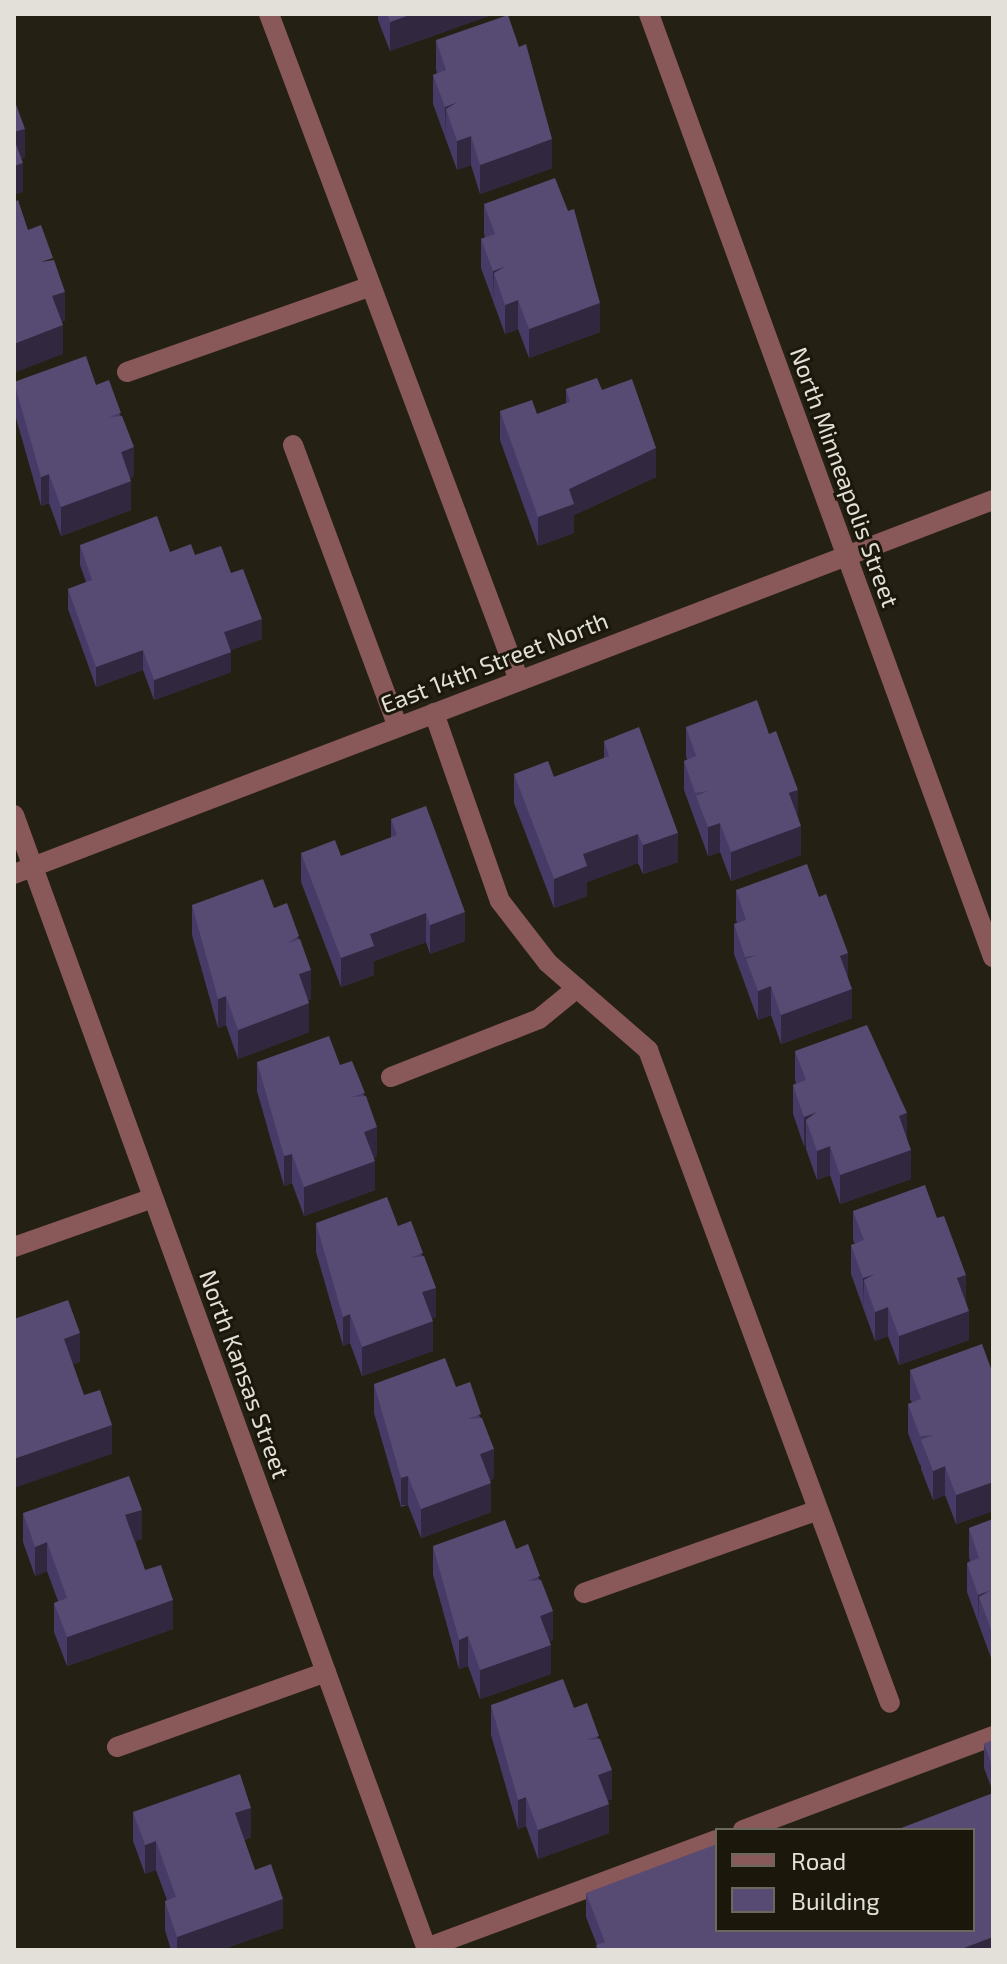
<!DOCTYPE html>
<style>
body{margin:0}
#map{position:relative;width:1007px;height:1964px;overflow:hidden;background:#242114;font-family:"Exo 2",sans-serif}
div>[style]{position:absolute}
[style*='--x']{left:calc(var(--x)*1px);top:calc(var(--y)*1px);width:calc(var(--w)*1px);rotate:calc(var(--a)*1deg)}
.service>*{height:20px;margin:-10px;padding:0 10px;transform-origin:10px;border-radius:10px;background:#895858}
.minor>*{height:20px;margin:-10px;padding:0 10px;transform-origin:10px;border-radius:10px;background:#895858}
.wall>*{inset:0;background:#463a67}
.shaded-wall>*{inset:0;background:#312840;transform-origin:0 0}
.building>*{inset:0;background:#574b73}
span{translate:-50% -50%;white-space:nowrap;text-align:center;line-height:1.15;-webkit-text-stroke:6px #1b180b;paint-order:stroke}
.street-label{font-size:24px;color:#e2e0d8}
.frame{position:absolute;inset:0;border:16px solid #e2e0d8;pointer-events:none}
.legend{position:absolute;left:715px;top:1828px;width:260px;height:104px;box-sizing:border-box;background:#1b180b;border:2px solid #6b685d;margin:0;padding:10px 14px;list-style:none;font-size:24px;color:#e2e0d8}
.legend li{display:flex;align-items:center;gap:16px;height:40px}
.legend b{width:40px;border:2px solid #6b685d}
</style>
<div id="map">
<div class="service">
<i style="--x:269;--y:14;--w:711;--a:69.43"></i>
<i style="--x:127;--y:372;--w:256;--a:-19.4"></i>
<i style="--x:293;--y:445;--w:301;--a:69.6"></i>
<i style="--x:434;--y:713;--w:199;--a:70.7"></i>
<i style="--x:500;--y:901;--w:78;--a:52.3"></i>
<i style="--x:548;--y:963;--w:133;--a:41"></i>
<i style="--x:648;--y:1050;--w:696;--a:69.67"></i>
<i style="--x:391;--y:1077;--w:159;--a:-21.4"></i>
<i style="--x:539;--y:1019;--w:49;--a:-39.2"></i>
<i style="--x:14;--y:1247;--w:147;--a:-19.4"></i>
<i style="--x:584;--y:1593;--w:248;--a:-19.5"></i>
<i style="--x:117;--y:1747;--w:222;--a:-19.7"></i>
<i style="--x:743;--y:1830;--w:267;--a:-20.6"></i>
<i style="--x:426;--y:1948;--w:310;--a:-20.4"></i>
</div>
<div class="minor">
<i style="--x:649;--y:14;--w:1004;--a:69.96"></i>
<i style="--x:14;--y:815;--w:1208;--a:70"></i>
<i style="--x:14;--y:874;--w:1048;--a:-20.91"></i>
</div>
<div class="wall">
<i style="clip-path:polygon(378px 14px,494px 14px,390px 51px,378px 20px)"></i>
<i style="clip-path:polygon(436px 40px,552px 168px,480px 194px,471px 165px,457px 170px,433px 104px,433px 75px,437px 73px,436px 69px)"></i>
<i style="clip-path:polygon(484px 204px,600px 332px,529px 358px,518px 329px,505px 334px,481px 268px,481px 239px,485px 237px,484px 233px)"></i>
<i style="clip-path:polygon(14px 382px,96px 385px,121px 416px,134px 476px,130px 478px,131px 510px,61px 536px,49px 503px,41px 506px,14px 411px)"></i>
<i style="clip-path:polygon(566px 389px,602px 390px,656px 477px,574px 515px,574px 533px,538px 546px,500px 440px,500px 411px,537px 414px,566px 403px)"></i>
<i style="clip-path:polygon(80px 545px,170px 552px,195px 555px,231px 573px,262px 639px,230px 650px,231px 672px,154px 700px,143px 670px,96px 687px,68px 609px,68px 589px,86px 582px,80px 565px)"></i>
<i style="clip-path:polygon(686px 727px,798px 816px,801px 855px,731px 881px,720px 852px,708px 856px,684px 790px,684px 761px,687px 760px,686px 756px)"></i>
<i style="clip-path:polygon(604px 741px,678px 862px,643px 874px,638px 863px,587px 882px,587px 896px,554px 908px,514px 803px,514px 774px,554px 777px,604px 758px)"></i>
<i style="clip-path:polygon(391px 819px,465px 941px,430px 954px,426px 942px,374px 961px,374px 975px,341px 987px,301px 882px,301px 853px,341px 856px,391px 838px)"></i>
<i style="clip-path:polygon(736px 890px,848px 979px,852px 1018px,781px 1044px,771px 1015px,758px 1020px,734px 954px,734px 924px,737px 923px,736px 919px)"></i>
<i style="clip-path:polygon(192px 905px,274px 908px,299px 939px,311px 999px,308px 1000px,309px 1032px,238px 1059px,226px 1025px,218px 1028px,192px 935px)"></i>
<i style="clip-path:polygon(795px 1051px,907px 1139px,911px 1179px,840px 1204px,830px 1175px,817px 1180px,806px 1149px,806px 1146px,804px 1146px,793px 1114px,793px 1085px,796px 1083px,795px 1080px)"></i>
<i style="clip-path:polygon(257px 1062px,340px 1065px,365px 1096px,377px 1156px,373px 1158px,375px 1190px,304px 1216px,292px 1183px,284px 1186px,257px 1091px)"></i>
<i style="clip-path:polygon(853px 1211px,966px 1300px,969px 1340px,899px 1365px,888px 1336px,875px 1341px,851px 1274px,851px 1245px,855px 1244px,853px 1240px)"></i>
<i style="clip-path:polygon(316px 1223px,398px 1226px,423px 1256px,436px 1317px,432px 1318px,433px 1351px,362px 1376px,350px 1343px,343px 1346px,316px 1252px)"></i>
<i style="clip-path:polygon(910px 1370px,993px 1374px,993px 1511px,956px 1524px,945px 1495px,933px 1500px,921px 1469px,921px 1465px,920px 1465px,908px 1433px,908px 1404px,912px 1403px,910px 1399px)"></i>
<i style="clip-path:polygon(374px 1384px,456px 1387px,481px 1418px,494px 1478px,490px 1480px,491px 1512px,421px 1538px,408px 1505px,401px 1507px,374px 1413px)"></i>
<i style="clip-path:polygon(23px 1513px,142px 1539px,135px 1541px,145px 1570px,173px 1629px,67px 1666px,54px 1632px,54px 1603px,58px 1601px,47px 1571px,35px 1576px,23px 1542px)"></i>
<i style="clip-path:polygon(993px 1519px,991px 1658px,967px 1592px,967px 1563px,970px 1561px,969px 1557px,969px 1528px)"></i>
<i style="clip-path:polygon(433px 1546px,516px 1549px,540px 1580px,553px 1640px,549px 1641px,551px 1674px,480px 1699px,468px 1666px,459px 1669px,433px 1575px)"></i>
<i style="clip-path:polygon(491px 1705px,574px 1708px,599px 1739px,612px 1799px,607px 1801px,609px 1833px,538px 1859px,526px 1826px,518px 1829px,491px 1735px)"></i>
<i style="clip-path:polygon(993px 1740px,993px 1792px,984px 1768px,984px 1744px)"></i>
<i style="clip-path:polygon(133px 1812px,251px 1837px,244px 1840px,255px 1870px,283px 1928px,221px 1950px,171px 1950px,165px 1930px,165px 1901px,167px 1900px,156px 1870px,145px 1874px,133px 1841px)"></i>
<i style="clip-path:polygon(586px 1893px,717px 1930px,993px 1950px,596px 1950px,597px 1945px,586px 1917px)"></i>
</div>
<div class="shaded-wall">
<i style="clip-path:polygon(412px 14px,494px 14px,390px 51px,390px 22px)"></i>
<i style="clip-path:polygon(458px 102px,446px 109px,445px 136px,445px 107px)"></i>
<i style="clip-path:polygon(25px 129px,25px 158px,14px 161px,14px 132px)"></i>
<i style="clip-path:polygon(471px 136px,471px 165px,457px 170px,457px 141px)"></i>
<i style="clip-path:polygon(552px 139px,552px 168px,480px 194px,480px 165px)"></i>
<i style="clip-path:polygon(23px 163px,23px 192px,14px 195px,14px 166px)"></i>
<i style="clip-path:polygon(506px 266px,494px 273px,493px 300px,493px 271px)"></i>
<i style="clip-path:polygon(65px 292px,65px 321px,52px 325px,52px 296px)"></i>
<i style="clip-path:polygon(518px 300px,518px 329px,505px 334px,505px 305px)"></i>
<i style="clip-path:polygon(600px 303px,600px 332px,529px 358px,529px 329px)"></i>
<i style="clip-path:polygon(63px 325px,63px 354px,14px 373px,14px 344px)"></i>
<i style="clip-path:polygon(134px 447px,134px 476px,121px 481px,121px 452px)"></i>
<i style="clip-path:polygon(656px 448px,656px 477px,574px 515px,574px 533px,538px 546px,538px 517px,569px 489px)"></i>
<i style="clip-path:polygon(49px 474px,49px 503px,41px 506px,41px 477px)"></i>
<i style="clip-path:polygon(131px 481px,131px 510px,61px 536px,61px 507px)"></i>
<i style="clip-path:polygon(262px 619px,262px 639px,224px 653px,224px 632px)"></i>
<i style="clip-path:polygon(143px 650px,143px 670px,96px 687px,96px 667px)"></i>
<i style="clip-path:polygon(231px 652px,231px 672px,154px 700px,154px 680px)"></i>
<i style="clip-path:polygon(798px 790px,798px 819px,789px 793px)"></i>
<i style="clip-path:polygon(720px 823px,720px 852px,708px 856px,708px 827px)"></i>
<i style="clip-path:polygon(801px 826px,801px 855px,731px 881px,731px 852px)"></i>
<i style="clip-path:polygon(678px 833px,678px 862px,643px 874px,643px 845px)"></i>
<i style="clip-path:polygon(638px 834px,638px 863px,587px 882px,587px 896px,554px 908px,554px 879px,583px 854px)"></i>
<i style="clip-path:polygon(465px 912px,465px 941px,430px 954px,430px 925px)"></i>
<i style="clip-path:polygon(426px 913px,426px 942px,374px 961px,374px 975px,341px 987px,341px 958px,370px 934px)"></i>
<i style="clip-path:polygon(848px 953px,848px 982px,840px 956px)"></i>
<i style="clip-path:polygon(311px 970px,311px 999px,299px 1003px,299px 974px)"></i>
<i style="clip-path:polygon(771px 986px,771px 1015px,758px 1020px,758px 991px)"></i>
<i style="clip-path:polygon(852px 989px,852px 1018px,781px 1044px,781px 1015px)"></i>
<i style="clip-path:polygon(226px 996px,226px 1025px,218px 1028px,218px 999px)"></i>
<i style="clip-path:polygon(309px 1003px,309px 1032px,238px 1059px,238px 1030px)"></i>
<i style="clip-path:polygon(817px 1112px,806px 1120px,806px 1146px,804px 1146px,804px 1117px)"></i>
<i style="clip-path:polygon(907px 1113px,907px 1142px,899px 1116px)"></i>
<i style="clip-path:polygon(377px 1127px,377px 1156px,364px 1161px,364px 1132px)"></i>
<i style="clip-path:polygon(830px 1146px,830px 1175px,817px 1180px,817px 1151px)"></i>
<i style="clip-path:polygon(911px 1150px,911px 1179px,840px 1204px,840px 1175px)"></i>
<i style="clip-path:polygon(292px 1154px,292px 1183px,284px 1186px,284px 1156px)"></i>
<i style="clip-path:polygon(375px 1161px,375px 1190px,304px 1216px,304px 1187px)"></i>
<i style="clip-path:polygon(875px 1274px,864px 1280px,863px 1307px,863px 1278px)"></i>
<i style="clip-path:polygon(966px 1275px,966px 1304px,957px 1278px)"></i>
<i style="clip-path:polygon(436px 1288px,436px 1317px,422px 1322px,422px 1292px)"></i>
<i style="clip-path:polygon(888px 1307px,888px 1336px,875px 1341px,875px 1312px)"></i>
<i style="clip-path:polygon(969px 1311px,969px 1340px,899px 1365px,899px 1336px)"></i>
<i style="clip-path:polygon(350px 1314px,350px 1343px,343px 1346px,343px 1317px)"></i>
<i style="clip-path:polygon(433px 1321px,433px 1351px,362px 1376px,362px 1347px)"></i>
<i style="clip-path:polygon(80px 1333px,80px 1362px,64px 1368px,64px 1339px)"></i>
<i style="clip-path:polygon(112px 1425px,112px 1454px,14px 1488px,14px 1459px)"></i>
<i style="clip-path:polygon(494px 1449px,494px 1478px,480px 1483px,480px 1454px)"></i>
<i style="clip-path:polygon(945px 1466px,945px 1495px,933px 1500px,933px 1471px)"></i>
<i style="left:408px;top:1476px;width:29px;height:7px;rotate:90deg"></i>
<i style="clip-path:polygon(993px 1482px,993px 1511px,956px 1524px,956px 1495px)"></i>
<i style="clip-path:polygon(491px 1483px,491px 1512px,421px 1538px,421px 1509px)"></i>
<i style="clip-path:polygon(142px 1510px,142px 1539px,125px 1544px,125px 1515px)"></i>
<i style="clip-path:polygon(47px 1542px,47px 1571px,35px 1576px,35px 1547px)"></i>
<i style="clip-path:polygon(991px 1590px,979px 1597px,978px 1624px,978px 1595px)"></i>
<i style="clip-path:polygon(173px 1600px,173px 1629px,67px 1666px,67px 1637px)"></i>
<i style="clip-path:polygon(553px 1611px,553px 1640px,540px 1645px,540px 1616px)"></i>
<i style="left:993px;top:1628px;width:29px;height:2px;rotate:90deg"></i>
<i style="clip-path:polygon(468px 1636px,468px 1666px,459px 1669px,459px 1640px)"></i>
<i style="clip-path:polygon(551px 1645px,551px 1674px,480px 1699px,480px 1670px)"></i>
<i style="clip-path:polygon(612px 1770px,612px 1799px,598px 1804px,598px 1775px)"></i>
<i style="clip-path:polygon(526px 1797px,526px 1826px,518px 1829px,518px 1800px)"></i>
<i style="clip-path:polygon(609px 1804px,609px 1833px,538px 1859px,538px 1830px)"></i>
<i style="clip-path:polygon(251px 1808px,251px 1837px,235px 1842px,235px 1813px)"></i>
<i style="clip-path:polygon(156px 1841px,156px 1870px,145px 1874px,145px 1845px)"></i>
<i style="clip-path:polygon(283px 1899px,283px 1928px,221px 1950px,177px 1950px,177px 1937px)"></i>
<i style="clip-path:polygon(993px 1937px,993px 1950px,959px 1950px)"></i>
</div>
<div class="building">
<i style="clip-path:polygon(387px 14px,412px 14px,390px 22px)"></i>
<i style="clip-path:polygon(508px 15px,519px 47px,526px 44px,552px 139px,480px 165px,471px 136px,457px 141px,446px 109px,458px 102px,445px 107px,433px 75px,446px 70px,436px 40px)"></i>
<i style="clip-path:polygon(14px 99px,25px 129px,14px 132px)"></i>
<i style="clip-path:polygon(14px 139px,23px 163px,14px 166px)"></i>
<i style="clip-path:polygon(555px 178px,568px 211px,574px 209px,600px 303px,529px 329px,518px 300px,505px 305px,494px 273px,506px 266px,493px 271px,481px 239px,495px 234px,484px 204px)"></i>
<i style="clip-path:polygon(18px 200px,28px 230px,41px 225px,53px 258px,41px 262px,54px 260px,65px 292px,52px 296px,63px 325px,14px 344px,14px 202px)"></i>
<i style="clip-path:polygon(86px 356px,96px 385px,109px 380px,121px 413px,109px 417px,122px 416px,134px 447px,121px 452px,131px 481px,61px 507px,49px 474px,41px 477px,14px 382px)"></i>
<i style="clip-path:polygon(597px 378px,602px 390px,632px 379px,656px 448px,569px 489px,574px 504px,538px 517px,500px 411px,532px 400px,537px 414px,570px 402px,566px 389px)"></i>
<i style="clip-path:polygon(157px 516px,170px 552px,191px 544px,195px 555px,221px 546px,231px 573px,243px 569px,262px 619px,224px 632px,231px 652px,154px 680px,143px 650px,96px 667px,68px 589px,92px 580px,80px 545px)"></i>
<i style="clip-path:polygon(757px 700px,769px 734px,776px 731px,798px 790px,789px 793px,801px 826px,731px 852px,720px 823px,708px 827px,696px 796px,708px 791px,695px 793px,684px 761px,696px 756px,686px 727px)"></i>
<i style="clip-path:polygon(639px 727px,678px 833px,643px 845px,638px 834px,583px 854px,587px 866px,554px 879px,514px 774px,548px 761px,554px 777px,609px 756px,604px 741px)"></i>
<i style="clip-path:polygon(426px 806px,465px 912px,430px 925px,426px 913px,370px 934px,374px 946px,341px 958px,301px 853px,335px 840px,341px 856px,397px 835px,391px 819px)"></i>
<i style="clip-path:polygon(807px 864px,819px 897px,826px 894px,848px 953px,840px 956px,852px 989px,781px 1015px,771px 986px,758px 991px,746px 959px,758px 955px,745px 957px,734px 924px,746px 920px,736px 890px)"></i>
<i style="clip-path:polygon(263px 879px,274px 908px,287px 903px,299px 936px,288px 943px,300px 939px,311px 970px,299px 974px,309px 1003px,238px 1030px,226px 996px,218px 999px,192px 905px)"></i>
<i style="clip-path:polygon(867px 1025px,907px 1113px,899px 1116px,911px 1150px,840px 1175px,830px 1146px,817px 1151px,806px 1120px,817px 1112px,804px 1117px,793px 1085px,806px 1080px,795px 1051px)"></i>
<i style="clip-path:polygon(329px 1036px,340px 1065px,352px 1061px,365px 1093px,352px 1097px,366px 1096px,377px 1127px,364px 1132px,375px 1161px,304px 1187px,292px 1154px,284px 1156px,257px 1062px)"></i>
<i style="clip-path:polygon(925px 1185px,937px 1218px,944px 1216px,966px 1275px,957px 1278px,969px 1311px,899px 1336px,888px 1307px,875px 1312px,864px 1280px,875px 1274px,863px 1278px,851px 1245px,864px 1240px,853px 1211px)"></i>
<i style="clip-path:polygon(387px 1197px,398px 1226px,411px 1221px,423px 1253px,410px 1258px,424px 1256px,436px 1288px,422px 1292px,433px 1321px,362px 1347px,350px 1314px,343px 1317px,316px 1223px)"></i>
<i style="clip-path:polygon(68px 1300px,80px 1333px,64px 1339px,84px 1395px,100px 1390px,112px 1425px,14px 1459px,14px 1319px)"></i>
<i style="clip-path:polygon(982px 1344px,993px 1374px,993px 1482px,956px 1495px,945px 1466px,933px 1471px,921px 1440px,933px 1435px,920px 1436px,908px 1404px,921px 1399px,910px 1370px)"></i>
<i style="clip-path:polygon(445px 1358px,456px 1387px,470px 1382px,481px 1414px,468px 1419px,482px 1418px,494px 1449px,480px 1454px,491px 1483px,421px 1509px,408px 1476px,401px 1478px,374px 1384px)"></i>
<i style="clip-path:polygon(129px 1476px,142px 1510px,125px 1515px,145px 1570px,161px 1565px,173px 1600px,67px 1637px,54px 1603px,67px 1598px,47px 1542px,35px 1547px,23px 1513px)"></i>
<i style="clip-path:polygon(993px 1519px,993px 1628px,991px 1629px,979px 1597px,991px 1590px,978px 1595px,967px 1563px,979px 1558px,969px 1528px)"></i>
<i style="clip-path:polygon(505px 1520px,516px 1549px,528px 1544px,540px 1576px,528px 1581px,541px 1580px,553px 1611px,540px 1616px,551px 1645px,480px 1670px,468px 1636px,459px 1640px,433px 1546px)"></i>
<i style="clip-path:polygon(563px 1679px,574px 1708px,587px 1703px,599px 1736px,586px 1740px,600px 1739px,612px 1770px,598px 1775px,609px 1804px,538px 1830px,526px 1797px,518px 1800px,491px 1705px)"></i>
<i style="clip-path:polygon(993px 1740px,993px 1768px,984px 1744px)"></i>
<i style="clip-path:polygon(240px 1774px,251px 1808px,235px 1813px,255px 1870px,271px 1864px,283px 1899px,177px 1937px,165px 1901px,176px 1897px,156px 1841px,145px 1845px,133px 1812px)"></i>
<i style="clip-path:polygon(993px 1793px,993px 1937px,959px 1950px,598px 1950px,596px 1945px,605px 1942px,586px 1893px,717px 1844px,717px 1930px,973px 1930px,973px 1830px,896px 1830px)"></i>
</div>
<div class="street-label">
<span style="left:845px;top:477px;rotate:70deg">North Minneapolis Street</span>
<span style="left:494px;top:662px;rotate:-21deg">East 14th Street North</span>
<span style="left:245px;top:1374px;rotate:70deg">North Kansas Street</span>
</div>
<div class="frame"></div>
<ul class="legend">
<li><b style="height:10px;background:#895858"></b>Road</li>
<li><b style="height:22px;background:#574b73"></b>Building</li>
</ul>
</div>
